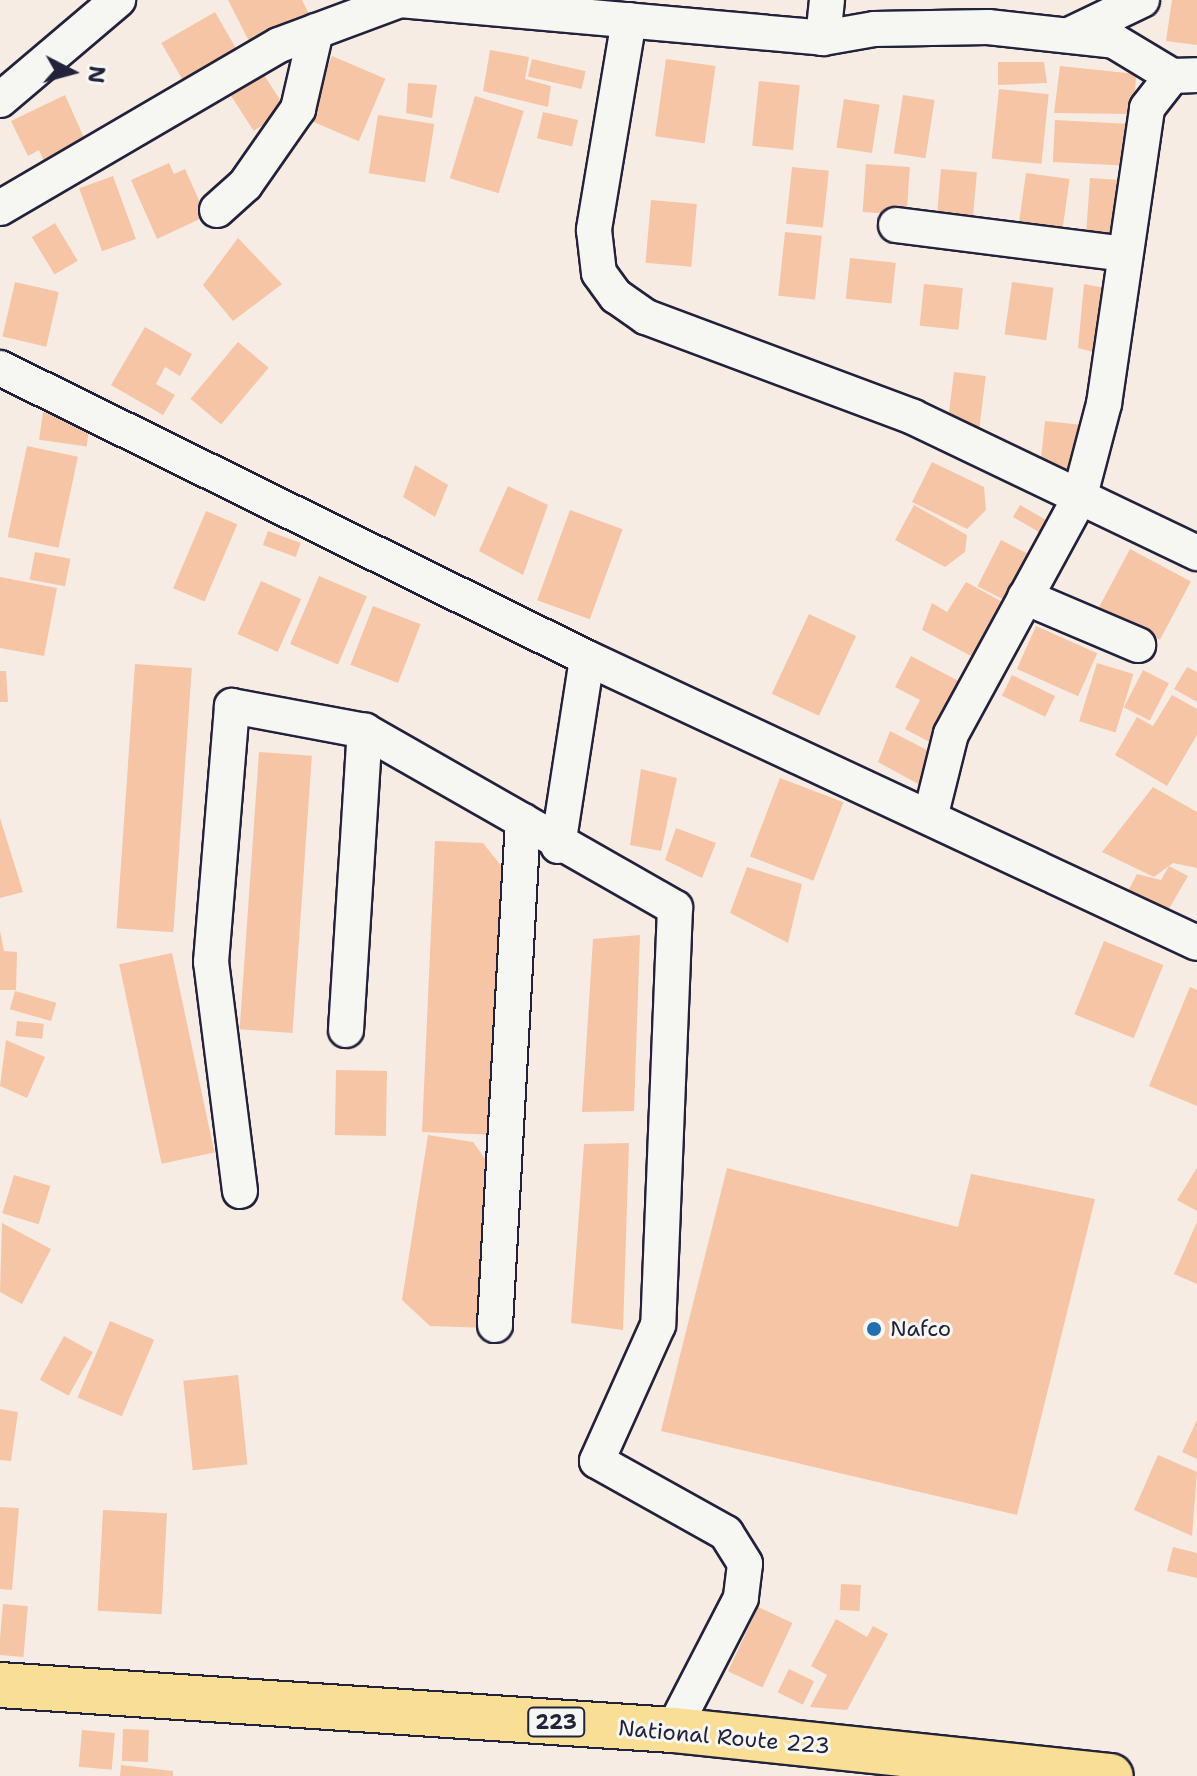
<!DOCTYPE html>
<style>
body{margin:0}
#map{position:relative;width:1197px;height:1776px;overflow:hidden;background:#f6ece3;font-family:"Shantell Sans",sans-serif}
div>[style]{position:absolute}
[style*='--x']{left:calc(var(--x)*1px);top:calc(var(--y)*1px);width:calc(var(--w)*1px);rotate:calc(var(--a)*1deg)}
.building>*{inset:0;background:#f6c5a6;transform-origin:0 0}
.roads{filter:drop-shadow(2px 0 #22223b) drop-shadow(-2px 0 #22223b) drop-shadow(0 2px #22223b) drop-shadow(0 -2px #22223b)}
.minor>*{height:34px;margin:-17px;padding:0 17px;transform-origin:17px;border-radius:17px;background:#f6f6f2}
.trunk>*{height:44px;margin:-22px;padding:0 22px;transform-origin:22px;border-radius:22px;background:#f9df96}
.dots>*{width:22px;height:22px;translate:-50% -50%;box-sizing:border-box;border:4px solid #f6f6f2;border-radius:50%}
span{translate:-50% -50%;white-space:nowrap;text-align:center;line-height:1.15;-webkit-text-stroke:6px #f6f6f2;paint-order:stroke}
.shield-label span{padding:2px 6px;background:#f6f6f2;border:2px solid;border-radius:6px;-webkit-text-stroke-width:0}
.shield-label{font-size:20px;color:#22223b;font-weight:700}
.poi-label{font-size:22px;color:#22223b}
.left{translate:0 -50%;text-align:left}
.street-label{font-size:22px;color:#22223b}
.north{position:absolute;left:32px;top:32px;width:80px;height:80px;-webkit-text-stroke:6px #f6f6f2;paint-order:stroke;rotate:96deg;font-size:22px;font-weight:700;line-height:32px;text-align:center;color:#22223b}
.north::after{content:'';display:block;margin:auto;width:28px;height:36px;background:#22223b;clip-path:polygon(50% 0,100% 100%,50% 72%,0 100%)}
</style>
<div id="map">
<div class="building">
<i style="clip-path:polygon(228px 0,302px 0,309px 14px,251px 45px)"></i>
<i style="clip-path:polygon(1172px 0,1197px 0,1197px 45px,1166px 41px)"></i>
<i style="left:215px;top:12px;width:52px;height:62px;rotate:60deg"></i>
<i style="clip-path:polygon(490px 50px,529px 57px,525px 79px,551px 86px,548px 107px,483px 91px)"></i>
<i style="left:332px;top:56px;width:58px;height:68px;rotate:23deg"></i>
<i style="left:532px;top:59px;width:55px;height:18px;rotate:13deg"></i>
<i style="left:666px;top:59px;width:50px;height:78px;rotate:8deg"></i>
<i style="clip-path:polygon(998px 62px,1044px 62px,1047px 83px,998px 85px)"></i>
<i style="clip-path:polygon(1060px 66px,1136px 74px,1134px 114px,1054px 113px)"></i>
<i style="left:262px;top:72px;width:45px;height:39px;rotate:57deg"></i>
<i style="left:759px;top:81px;width:41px;height:65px;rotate:6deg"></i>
<i style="clip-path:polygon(408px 83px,437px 85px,432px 118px,406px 113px)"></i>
<i style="left:999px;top:89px;width:50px;height:70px;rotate:6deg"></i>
<i style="clip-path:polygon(65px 95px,85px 140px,44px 161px,39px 150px,28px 156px,11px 121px)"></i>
<i style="left:903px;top:95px;width:32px;height:59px;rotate:9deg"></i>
<i style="left:475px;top:96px;width:51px;height:86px;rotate:17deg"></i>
<i style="left:844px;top:99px;width:36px;height:49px;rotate:9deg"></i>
<i style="left:543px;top:112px;width:36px;height:27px;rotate:13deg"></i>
<i style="left:378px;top:115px;width:57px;height:59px;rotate:9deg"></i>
<i style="left:1055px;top:120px;width:75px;height:42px;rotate:3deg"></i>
<i style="clip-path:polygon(169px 163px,174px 174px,185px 169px,206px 216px,157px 239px,131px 180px)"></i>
<i style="left:866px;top:164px;width:44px;height:48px;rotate:4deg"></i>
<i style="left:792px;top:167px;width:37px;height:57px;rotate:6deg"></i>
<i style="left:941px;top:169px;width:36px;height:48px;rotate:5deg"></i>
<i style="left:1026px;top:173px;width:44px;height:57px;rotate:8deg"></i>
<i style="left:113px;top:176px;width:67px;height:36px;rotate:70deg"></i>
<i style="left:1090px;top:178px;width:30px;height:62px;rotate:4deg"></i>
<i style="left:651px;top:200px;width:46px;height:63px;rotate:5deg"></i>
<i style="left:55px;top:223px;width:44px;height:27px;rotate:59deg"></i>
<i style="left:785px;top:232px;width:37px;height:64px;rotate:6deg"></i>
<i style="clip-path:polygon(238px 238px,282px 284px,233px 321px,203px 285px)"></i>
<i style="left:850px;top:258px;width:46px;height:41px;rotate:6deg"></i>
<i style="left:15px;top:282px;width:45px;height:56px;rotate:13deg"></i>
<i style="left:1012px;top:282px;width:42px;height:53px;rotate:8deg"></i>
<i style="left:924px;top:284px;width:39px;height:42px;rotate:6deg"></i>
<i style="clip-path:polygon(1084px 284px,1115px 290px,1105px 355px,1078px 348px)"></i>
<i style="clip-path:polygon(145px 327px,192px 354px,180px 376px,165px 367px,156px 384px,175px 395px,163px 415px,111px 385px)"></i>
<i style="left:238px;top:342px;width:40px;height:74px;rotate:40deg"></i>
<i style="left:954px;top:372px;width:32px;height:54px;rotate:7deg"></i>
<i style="left:43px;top:412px;width:48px;height:28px;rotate:8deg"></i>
<i style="left:1045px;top:421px;width:36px;height:46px;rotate:6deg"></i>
<i style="left:27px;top:446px;width:52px;height:93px;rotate:12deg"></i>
<i style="clip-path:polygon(932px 462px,984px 487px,986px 510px,967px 529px,912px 502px)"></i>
<i style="clip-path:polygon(415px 465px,448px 485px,435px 517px,403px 497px)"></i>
<i style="clip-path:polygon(508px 486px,548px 505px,523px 575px,479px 551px)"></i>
<i style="clip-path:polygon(914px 505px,967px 535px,965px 552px,945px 567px,895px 540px)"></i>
<i style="left:1020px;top:505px;width:39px;height:14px;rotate:30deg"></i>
<i style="left:570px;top:510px;width:56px;height:96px;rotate:20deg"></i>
<i style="left:206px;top:511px;width:34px;height:84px;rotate:23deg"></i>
<i style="left:268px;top:531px;width:35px;height:15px;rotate:20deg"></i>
<i style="left:1001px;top:540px;width:59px;height:52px;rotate:27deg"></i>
<i style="left:1130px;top:549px;width:69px;height:66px;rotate:28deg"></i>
<i style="left:35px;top:552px;width:36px;height:28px;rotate:11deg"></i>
<i style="left:319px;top:576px;width:52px;height:74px;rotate:23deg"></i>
<i style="clip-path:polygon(0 577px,57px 588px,44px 656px,0 648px)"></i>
<i style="left:261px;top:581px;width:44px;height:58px;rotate:24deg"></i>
<i style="clip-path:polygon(966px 582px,1010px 606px,992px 667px,922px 630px,932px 603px,947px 612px)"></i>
<i style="left:373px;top:606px;width:51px;height:63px;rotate:21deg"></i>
<i style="left:809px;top:614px;width:52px;height:88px;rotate:25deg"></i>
<i style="left:1036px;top:626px;width:67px;height:47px;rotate:24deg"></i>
<i style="clip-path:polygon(911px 656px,991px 698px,984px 714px,963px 704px,958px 757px,905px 729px,920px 700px,895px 687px)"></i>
<i style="left:1097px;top:663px;width:38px;height:61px;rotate:17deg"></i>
<i style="left:135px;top:664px;width:57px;height:265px;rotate:4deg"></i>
<i style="clip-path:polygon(1187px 667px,1197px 672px,1197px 702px,1174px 689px)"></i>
<i style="left:1143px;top:670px;width:29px;height:42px;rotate:27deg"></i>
<i style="clip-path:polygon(0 671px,6px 671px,8px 702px,0 702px)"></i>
<i style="left:1012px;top:675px;width:48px;height:23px;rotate:26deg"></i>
<i style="clip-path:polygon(1172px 695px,1197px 709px,1197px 735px,1167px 786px,1115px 755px,1137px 717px,1153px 726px)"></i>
<i style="clip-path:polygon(890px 731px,956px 765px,944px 798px,878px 762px)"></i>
<i style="left:259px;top:752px;width:53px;height:278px;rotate:4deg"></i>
<i style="clip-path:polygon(641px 769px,677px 778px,661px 851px,630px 845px)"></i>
<i style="left:780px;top:778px;width:68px;height:84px;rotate:21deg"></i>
<i style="clip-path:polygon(1153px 787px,1197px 812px,1197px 868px,1173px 863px,1154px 877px,1102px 852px)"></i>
<i style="clip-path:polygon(0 818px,23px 892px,0 898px)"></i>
<i style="clip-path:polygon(676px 828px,716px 843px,702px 878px,665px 860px)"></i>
<i style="clip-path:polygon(435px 841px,483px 843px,510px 877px,498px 1135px,422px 1132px)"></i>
<i style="clip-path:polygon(1169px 866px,1188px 876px,1162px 921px,1124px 899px,1137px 874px,1161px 880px)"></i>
<i style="clip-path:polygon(747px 867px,802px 884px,788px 943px,730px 913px)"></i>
<i style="clip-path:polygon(0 931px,4px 951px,17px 952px,16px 990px,0 990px)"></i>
<i style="clip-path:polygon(640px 935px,634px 1111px,582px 1112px,593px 939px)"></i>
<i style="left:1104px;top:941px;width:64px;height:79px;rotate:22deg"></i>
<i style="left:172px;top:953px;width:204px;height:54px;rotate:78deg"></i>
<i style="clip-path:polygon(1190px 987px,1197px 990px,1197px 1106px,1149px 1086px)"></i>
<i style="left:15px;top:991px;width:43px;height:19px;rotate:16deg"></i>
<i style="left:17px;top:1021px;width:27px;height:15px;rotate:6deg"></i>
<i style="clip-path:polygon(6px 1040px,45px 1057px,27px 1098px,0 1086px)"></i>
<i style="left:336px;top:1070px;width:51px;height:65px;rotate:1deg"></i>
<i style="clip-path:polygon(428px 1135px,473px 1142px,493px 1170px,488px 1328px,430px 1326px,402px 1300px)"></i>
<i style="clip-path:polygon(629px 1143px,623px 1330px,571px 1323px,584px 1144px)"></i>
<i style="clip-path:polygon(727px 1168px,958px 1227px,971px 1174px,1095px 1199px,1017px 1515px,661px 1431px)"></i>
<i style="clip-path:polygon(1197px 1168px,1197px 1211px,1177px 1200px)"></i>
<i style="left:14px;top:1175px;width:38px;height:40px;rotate:17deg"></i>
<i style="clip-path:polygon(1197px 1222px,1197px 1284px,1174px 1274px)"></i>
<i style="clip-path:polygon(2px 1223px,51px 1249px,22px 1304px,0 1292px)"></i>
<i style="left:110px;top:1321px;width:48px;height:83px;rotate:23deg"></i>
<i style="left:64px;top:1336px;width:33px;height:50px;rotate:29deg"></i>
<i style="left:238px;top:1375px;width:90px;height:55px;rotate:84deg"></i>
<i style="clip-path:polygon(0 1409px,18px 1412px,11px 1461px,0 1460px)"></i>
<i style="clip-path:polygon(1197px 1420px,1197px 1459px,1182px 1452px)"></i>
<i style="clip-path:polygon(1158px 1455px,1197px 1472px,1192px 1536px,1134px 1510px)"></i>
<i style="clip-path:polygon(0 1507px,19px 1508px,12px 1590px,0 1589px)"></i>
<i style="left:103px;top:1510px;width:64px;height:101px;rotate:3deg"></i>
<i style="clip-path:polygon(1173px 1547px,1197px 1553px,1197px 1578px,1167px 1571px)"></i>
<i style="left:841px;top:1584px;width:20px;height:26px;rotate:3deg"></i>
<i style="left:3px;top:1604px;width:25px;height:51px;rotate:5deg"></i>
<i style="left:758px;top:1607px;width:38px;height:71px;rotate:25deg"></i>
<i style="clip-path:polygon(836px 1619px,867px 1637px,873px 1626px,888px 1634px,847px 1710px,810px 1707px,827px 1675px,811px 1666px)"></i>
<i style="left:789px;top:1669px;width:28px;height:26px;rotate:26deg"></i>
<i style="left:123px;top:1729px;width:26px;height:32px;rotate:2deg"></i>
<i style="left:82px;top:1730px;width:33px;height:37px;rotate:5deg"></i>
<i style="clip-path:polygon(121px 1765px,173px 1771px,173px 1776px,120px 1776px)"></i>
</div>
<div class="roads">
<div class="minor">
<i style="--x:629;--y:20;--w:213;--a:99.5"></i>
<i style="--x:594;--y:230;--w:43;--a:83.4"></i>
<i style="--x:599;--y:273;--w:29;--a:54"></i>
<i style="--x:616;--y:296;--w:37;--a:35"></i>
<i style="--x:646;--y:317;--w:285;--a:20.5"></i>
<i style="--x:913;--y:417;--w:315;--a:25.6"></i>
<i style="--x:1069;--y:35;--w:81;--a:-25.6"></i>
<i style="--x:823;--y:38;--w:38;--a:-84"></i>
<i style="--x:0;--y:100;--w:155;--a:-40.3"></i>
<i style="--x:0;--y:208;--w:323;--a:-30.3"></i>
<i style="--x:279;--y:45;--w:129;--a:-20.4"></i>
<i style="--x:400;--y:0;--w:425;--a:5.1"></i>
<i style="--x:823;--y:38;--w:52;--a:-10"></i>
<i style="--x:874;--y:29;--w:114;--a:-1"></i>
<i style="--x:988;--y:27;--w:127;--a:6.3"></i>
<i style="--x:1114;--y:41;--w:68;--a:31.1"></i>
<i style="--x:1172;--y:76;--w:25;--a:-2"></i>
<i style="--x:217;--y:210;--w:38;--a:-42"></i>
<i style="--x:245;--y:185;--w:93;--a:-55.1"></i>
<i style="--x:298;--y:109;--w:80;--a:-77"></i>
<i style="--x:896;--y:225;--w:231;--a:7.2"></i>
<i style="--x:0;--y:368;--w:655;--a:26.29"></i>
<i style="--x:587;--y:658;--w:673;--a:25.04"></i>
<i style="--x:1025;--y:597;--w:123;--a:23"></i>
<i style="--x:931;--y:814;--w:82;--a:-76"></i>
<i style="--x:951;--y:734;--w:268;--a:-61.4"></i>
<i style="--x:1079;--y:499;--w:98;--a:-75.3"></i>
<i style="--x:1104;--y:404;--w:299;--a:-81.7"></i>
<i style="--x:1147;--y:108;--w:41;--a:-52"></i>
<i style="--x:558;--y:846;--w:190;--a:-81.2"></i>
<i style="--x:346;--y:1030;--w:300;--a:-86.4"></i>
<i style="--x:240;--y:1191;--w:231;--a:-97.2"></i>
<i style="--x:211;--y:962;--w:257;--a:-85.3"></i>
<i style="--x:232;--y:706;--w:135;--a:10.6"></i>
<i style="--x:365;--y:731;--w:357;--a:29.7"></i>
<i style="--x:675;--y:908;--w:417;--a:92.3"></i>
<i style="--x:658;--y:1325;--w:149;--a:114.2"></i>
<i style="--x:597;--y:1461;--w:148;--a:29.2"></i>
<i style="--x:726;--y:1533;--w:36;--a:58"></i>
<i style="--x:745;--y:1564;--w:34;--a:97"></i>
<i style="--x:741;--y:1598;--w:148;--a:117.3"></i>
<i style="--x:495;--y:1325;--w:505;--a:-86.82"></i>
</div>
<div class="trunk">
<i style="--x:0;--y:1685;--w:675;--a:3.83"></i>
<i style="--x:673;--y:1730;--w:440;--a:6"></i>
</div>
</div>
<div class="dots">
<i style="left:874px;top:1329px;background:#1f6fb2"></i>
</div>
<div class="shield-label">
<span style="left:556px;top:1722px">223</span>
</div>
<div class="poi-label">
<span class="left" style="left:890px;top:1329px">Nafco</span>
</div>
<div class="street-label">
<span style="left:724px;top:1737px;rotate:5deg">National Route 223</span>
</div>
<div class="north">N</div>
</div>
